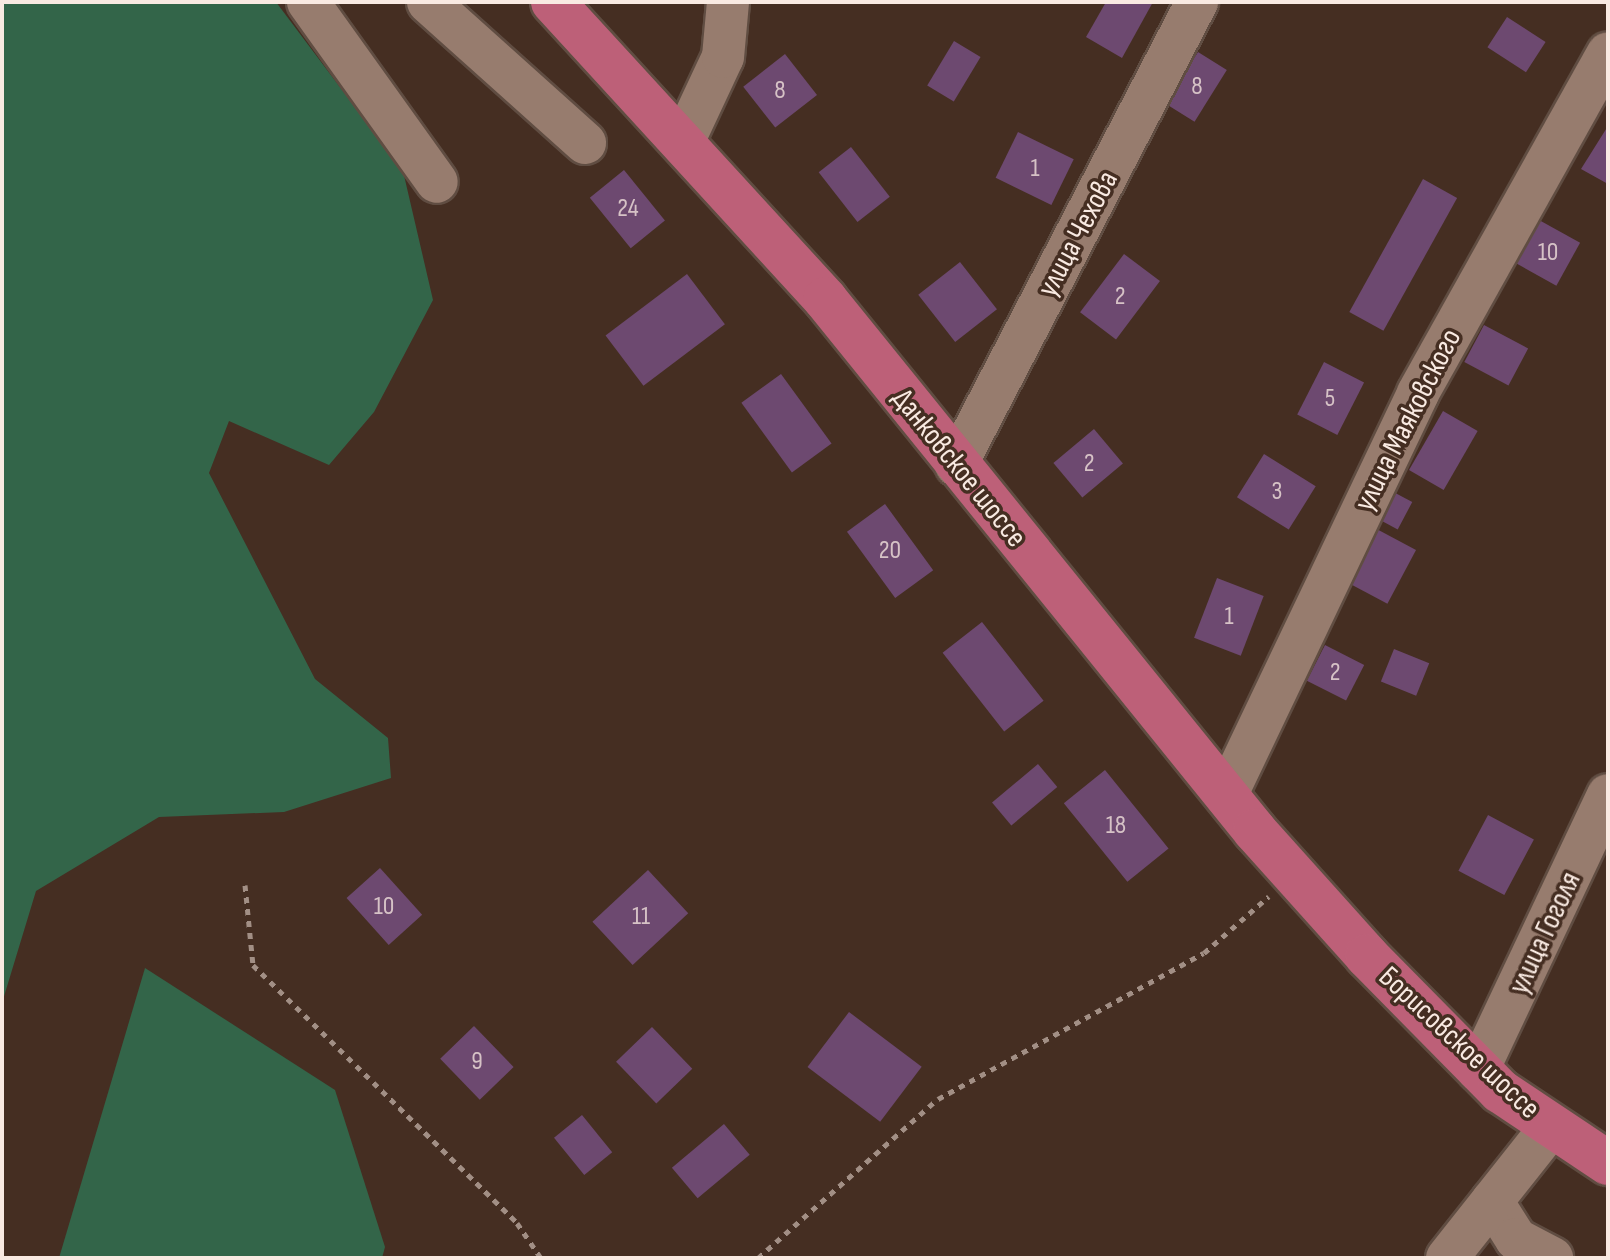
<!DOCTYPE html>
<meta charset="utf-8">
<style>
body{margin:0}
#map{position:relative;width:1610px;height:1260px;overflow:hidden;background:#452e22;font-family:"Sofia Sans Condensed",sans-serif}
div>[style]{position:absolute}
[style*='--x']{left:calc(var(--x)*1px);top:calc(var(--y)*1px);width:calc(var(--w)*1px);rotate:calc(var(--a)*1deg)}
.green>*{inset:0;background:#336549}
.building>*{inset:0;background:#6d4970;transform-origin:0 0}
.path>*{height:5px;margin-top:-2.5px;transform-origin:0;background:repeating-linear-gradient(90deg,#a28f85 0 6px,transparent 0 12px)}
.roads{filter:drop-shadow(2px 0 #604d42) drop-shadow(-2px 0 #604d42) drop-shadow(0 2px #604d42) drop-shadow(0 -2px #604d42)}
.minor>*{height:42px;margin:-21px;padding:0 21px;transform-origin:21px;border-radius:21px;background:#977c6e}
.major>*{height:44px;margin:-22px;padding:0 22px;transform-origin:22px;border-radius:22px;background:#bd6078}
span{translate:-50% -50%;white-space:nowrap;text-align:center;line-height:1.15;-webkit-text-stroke:7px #452e22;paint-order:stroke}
.number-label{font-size:26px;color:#d6c2c6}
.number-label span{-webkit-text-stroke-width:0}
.street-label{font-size:30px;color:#f9eae2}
.frame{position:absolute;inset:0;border:4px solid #f9eae2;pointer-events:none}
</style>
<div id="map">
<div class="green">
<i style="clip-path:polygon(2px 2px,276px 2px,403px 171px,433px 300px,374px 412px,329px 465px,229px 421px,209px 473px,315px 679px,388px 738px,391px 778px,284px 812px,159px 817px,36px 891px,2px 1003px)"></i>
<i style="clip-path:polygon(145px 968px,335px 1090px,385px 1247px,382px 1258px,59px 1258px)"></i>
</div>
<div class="building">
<i style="clip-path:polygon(1106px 2px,1153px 2px,1122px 58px,1086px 37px)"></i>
<i style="left:1507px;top:17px;width:46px;height:36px;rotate:33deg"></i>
<i style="left:954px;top:41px;width:31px;height:52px;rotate:31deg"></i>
<i style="left:1198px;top:52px;width:34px;height:61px;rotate:32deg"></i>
<i style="left:785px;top:54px;width:52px;height:53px;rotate:52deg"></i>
<i style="clip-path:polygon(1608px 126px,1608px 184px,1581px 169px)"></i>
<i style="left:1018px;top:132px;width:62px;height:51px;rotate:26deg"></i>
<i style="left:851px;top:147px;width:63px;height:41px;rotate:52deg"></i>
<i style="left:624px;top:170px;width:65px;height:44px;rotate:51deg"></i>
<i style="left:1423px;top:179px;width:39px;height:152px;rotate:29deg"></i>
<i style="left:1539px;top:220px;width:47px;height:49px;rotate:29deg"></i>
<i style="left:1124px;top:254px;width:45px;height:73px;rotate:37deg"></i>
<i style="left:960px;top:262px;width:60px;height:53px;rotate:52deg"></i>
<i style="left:687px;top:274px;width:63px;height:102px;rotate:53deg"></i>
<i style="left:1484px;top:325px;width:50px;height:42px;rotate:28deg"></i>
<i style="left:1324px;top:362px;width:45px;height:59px;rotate:27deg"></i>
<i style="left:781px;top:374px;width:86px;height:49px;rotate:54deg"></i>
<i style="left:1443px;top:411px;width:40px;height:68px;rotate:30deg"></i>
<i style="left:1094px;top:429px;width:45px;height:53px;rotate:50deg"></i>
<i style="left:1264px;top:454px;width:61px;height:51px;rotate:32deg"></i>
<i style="left:1384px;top:487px;width:32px;height:31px;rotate:28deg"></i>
<i style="left:885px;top:504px;width:82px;height:47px;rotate:54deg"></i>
<i style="left:1371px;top:526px;width:51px;height:61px;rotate:28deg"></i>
<i style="left:1217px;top:578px;width:50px;height:64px;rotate:21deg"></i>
<i style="left:982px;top:622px;width:100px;height:50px;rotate:52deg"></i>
<i style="left:1325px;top:645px;width:44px;height:40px;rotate:27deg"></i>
<i style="left:1394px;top:649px;width:38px;height:35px;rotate:22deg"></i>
<i style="left:1038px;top:764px;width:30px;height:60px;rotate:50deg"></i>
<i style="left:1105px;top:770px;width:101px;height:53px;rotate:51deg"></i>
<i style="left:1488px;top:815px;width:52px;height:63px;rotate:28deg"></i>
<i style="left:380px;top:868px;width:63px;height:45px;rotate:48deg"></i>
<i style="left:648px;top:870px;width:59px;height:76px;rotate:47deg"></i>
<i style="left:849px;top:1012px;width:91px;height:69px;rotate:37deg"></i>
<i style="left:474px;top:1026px;width:57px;height:47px;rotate:46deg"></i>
<i style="left:652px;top:1027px;width:58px;height:50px;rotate:46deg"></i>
<i style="left:582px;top:1115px;width:48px;height:36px;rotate:51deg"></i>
<i style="left:724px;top:1124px;width:40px;height:68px;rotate:50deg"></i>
</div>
<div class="path">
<i style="--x:245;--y:885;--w:80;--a:84.3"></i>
<i style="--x:253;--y:965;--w:369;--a:44.3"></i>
<i style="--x:517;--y:1223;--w:42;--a:55.6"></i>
<i style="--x:758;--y:1258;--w:240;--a:-41.5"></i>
<i style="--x:938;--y:1099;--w:303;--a:-28.8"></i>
<i style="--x:1204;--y:953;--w:86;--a:-41.2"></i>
</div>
<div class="roads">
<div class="minor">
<i style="--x:308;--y:2;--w:221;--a:54.4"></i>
<i style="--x:428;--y:2;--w:211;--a:41.9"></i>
<i style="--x:685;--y:138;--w:89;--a:-64.9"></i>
<i style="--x:723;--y:57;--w:55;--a:-84.8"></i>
<i style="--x:956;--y:465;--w:522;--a:-62.5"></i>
<i style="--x:1226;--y:796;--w:446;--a:-64.5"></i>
<i style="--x:1418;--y:393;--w:389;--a:-60.8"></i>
<i style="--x:1478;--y:1070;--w:304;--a:-64.7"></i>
<i style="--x:1492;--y:1201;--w:45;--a:57.7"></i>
<i style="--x:1516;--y:1239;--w:41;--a:27.8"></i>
<i style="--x:1447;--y:1258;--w:166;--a:-51.6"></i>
</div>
<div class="major">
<i style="--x:553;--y:2;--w:403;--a:47.5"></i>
<i style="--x:825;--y:299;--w:684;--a:51.05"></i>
<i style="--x:1255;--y:831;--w:168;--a:48.1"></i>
<i style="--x:1367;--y:956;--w:190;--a:45.4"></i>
<i style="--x:1500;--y:1091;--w:130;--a:33.7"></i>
</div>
</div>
<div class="number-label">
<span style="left:1197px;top:87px">8</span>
<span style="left:780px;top:91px">8</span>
<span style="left:1035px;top:169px">1</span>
<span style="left:628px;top:209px">24</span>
<span style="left:1548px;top:253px">10</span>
<span style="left:1120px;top:297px">2</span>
<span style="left:1330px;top:399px">5</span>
<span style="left:1089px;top:464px">2</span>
<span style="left:1277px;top:492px">3</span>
<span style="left:890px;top:551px">20</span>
<span style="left:1229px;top:617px">1</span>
<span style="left:1335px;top:673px">2</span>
<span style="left:1116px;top:826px">18</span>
<span style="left:384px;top:907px">10</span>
<span style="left:641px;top:917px">11</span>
<span style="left:477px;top:1062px">9</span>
</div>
<div class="street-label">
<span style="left:1078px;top:234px;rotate:-62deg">улица Чехова</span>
<span style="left:1408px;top:420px;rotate:-63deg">улица Маяковского</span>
<span style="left:959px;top:468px;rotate:51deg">Данковское шоссе</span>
<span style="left:1545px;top:933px;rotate:-65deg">улица Гоголя</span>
<span style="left:1459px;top:1043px;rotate:43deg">Борисовское шоссе</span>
</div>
<div class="frame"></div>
</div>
